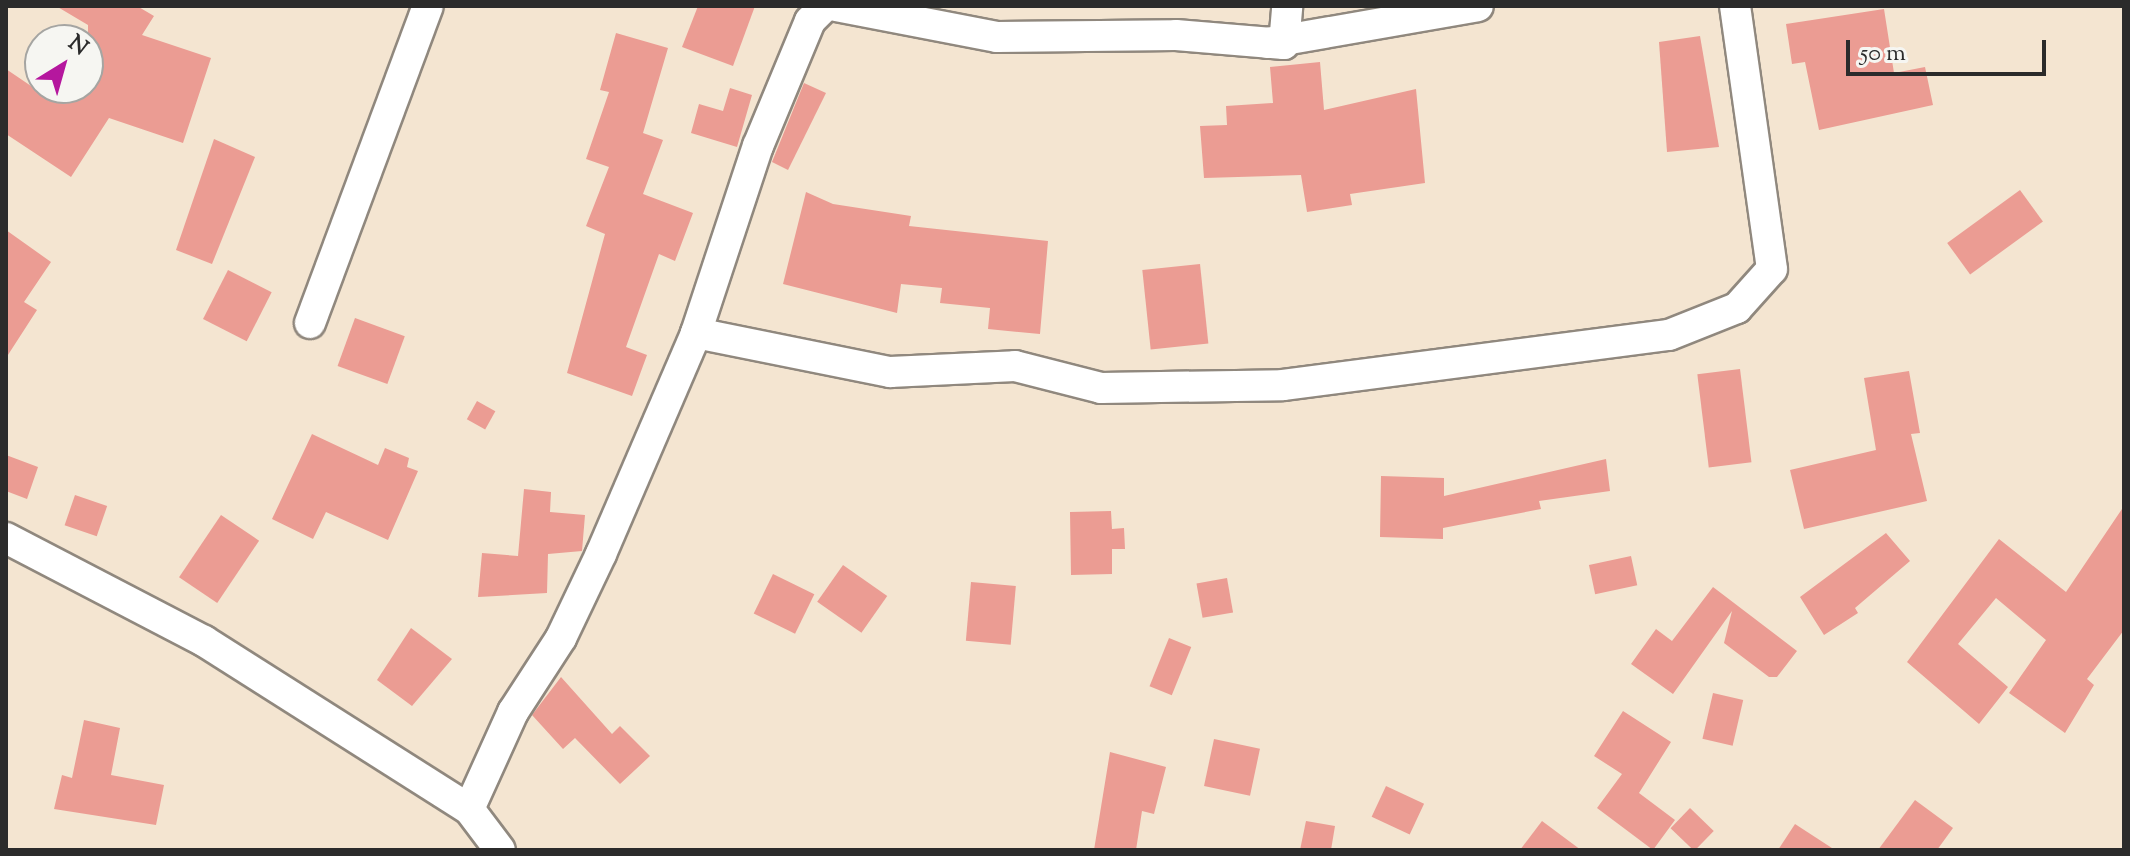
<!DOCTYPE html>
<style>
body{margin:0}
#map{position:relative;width:2130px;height:856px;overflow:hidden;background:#f4e5d1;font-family:"Sorts Mill Goudy",serif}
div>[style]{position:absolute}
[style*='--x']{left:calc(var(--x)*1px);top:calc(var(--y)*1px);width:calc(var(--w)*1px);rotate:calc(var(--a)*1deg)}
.building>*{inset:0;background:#eb9c93;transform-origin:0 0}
.roads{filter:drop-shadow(2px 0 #90887e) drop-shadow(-2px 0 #90887e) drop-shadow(0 2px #90887e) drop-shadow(0 -2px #90887e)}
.street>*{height:30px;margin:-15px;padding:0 15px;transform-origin:15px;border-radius:15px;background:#fff}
span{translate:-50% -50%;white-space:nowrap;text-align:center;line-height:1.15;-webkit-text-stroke:8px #f6f6f2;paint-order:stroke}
.frame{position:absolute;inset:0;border:8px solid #2b2b2b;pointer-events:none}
.north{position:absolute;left:24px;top:24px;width:80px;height:80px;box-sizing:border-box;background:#f6f6f2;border:2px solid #a5a5a2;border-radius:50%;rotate:37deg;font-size:22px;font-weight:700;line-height:32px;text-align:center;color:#2b2b2b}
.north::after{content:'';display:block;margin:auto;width:28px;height:36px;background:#b5179e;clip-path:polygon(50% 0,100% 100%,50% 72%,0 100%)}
.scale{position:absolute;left:1846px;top:40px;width:200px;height:36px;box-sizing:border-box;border:4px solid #2b2b2b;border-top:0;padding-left:10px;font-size:24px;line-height:28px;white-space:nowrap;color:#2b2b2b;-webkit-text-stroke:6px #f6f6f2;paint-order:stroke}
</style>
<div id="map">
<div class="building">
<i style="clip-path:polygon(56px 6px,137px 6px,154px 16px,142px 35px,211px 58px,183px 143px,109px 118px,71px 177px,6px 134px,6px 69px,34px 88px,88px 88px,88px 25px)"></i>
<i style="clip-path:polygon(698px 6px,755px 6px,733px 66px,682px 47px)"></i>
<i style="clip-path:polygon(1884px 9px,1894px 73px,1925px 67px,1933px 105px,1819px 130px,1805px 62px,1792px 64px,1786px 24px)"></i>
<i style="clip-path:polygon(616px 33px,668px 48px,643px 133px,663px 140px,643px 194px,693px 213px,675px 261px,659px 254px,626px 347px,647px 355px,632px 396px,567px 373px,605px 234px,586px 226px,609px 167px,586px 159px,609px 92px,600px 90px)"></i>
<i style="clip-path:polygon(1700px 36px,1719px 147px,1667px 152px,1659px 42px)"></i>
<i style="clip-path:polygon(1320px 62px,1324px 110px,1416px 89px,1425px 183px,1350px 194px,1352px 205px,1307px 212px,1301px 175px,1204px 178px,1200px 126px,1227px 125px,1226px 106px,1273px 103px,1270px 67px)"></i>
<i style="clip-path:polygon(804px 83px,826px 93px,788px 170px,772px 162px)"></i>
<i style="clip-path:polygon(730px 88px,752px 95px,737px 147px,691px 133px,699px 104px,723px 111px)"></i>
<i style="clip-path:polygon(214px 139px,255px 157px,212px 264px,176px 250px)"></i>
<i style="left:2020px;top:190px;width:39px;height:90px;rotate:54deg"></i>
<i style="clip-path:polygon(806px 192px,833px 204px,911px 216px,909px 226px,1048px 241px,1040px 334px,988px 329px,990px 308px,940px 303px,942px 288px,901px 284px,897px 313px,783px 284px)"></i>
<i style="clip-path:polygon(6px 230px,51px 262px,24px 302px,37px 310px,6px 358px)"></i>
<i style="left:1200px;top:264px;width:80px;height:58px;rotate:84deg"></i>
<i style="left:228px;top:270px;width:49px;height:55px;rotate:27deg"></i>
<i style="left:355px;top:318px;width:53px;height:51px;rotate:20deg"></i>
<i style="left:1740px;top:369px;width:94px;height:43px;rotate:83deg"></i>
<i style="clip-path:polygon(1909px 371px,1920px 433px,1911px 434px,1927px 501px,1804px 529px,1790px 470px,1876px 450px,1864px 378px)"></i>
<i style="left:477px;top:401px;width:21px;height:21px;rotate:29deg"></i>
<i style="clip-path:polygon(312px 434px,378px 465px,385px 448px,409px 458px,407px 467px,418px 471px,388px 540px,326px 512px,313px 539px,272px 519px)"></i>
<i style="clip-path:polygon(6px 455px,38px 467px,27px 499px,6px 491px)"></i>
<i style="clip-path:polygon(1606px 459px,1610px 491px,1539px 501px,1541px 509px,1443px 528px,1443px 539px,1380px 537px,1381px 476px,1444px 478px,1444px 496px)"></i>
<i style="clip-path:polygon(524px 489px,551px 492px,550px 512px,585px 515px,582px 551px,548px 554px,547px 593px,478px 597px,482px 553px,518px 556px)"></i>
<i style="left:75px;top:495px;width:34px;height:32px;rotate:19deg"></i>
<i style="clip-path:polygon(2124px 506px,2124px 630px,2087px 679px,2094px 685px,2065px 733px,2009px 693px,2046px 640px,1996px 598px,1958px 644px,2008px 687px,1979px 724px,1907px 662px,1999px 539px,2066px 592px)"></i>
<i style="clip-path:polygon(1111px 511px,1112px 529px,1124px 528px,1125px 549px,1112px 549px,1112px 574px,1071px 575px,1070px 512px)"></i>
<i style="left:221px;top:515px;width:46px;height:75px;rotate:34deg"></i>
<i style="clip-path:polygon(1886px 533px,1910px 561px,1855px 608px,1858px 613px,1824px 635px,1800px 597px)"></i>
<i style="left:1631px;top:556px;width:30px;height:43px;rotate:78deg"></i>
<i style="left:843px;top:565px;width:54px;height:45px;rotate:35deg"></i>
<i style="left:773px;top:574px;width:46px;height:44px;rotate:26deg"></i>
<i style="left:1227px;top:578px;width:35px;height:31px;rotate:80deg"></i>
<i style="left:971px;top:582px;width:45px;height:59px;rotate:5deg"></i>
<i style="clip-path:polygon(1713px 587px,1797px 651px,1777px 677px,1769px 677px,1724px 643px,1732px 611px,1673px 694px,1631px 664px,1656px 629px,1672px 641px)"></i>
<i style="clip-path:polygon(411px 628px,452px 659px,412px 706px,377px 680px)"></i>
<i style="left:1169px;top:638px;width:24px;height:52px;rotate:22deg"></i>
<i style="clip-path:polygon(561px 677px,612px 734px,620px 726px,650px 756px,620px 784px,575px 738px,563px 749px,532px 715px)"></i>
<i style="left:1713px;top:693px;width:31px;height:47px;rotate:13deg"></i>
<i style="clip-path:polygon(1623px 711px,1671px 742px,1639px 793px,1675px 820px,1653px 850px,1597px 808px,1622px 774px,1594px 756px)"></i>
<i style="clip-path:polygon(84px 720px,120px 728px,111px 775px,164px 785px,156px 825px,54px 809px,62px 775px,72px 778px)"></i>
<i style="left:1214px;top:739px;width:47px;height:48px;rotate:12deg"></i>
<i style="clip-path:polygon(1110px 752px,1166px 767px,1154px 814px,1142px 811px,1136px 850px,1094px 850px)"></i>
<i style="left:1386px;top:786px;width:42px;height:34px;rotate:25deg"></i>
<i style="clip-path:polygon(1915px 800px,1953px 828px,1937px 850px,1878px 850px)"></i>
<i style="left:1690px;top:808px;width:33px;height:28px;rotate:44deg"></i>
<i style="clip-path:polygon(1306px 821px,1335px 826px,1331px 850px,1300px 850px)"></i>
<i style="clip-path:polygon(1542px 821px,1581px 850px,1520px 850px)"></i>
<i style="clip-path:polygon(1795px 824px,1835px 850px,1778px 850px)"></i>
</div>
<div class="roads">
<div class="street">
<i style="--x:836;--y:6;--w:164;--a:10.9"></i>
<i style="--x:997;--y:37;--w:179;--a:-0.6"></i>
<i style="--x:1176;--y:35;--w:108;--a:4.8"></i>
<i style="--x:1284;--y:44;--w:38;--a:-85"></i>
<i style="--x:1267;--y:43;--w:214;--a:-9.9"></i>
<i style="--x:310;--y:323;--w:338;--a:-69.6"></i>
<i style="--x:696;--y:333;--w:198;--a:11.4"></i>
<i style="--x:890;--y:372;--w:125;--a:-2.7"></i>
<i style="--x:1015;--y:366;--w:89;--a:14.3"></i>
<i style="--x:1101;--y:388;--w:182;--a:-0.9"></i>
<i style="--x:1283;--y:385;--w:389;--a:-7.4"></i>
<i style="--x:1669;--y:335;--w:73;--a:-21.7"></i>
<i style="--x:1737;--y:308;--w:52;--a:-48.1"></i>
<i style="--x:1772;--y:269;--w:266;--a:-98"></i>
<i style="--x:6;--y:538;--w:223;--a:27.5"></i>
<i style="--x:204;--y:641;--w:314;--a:32.4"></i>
<i style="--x:469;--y:809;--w:51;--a:52.9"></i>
<i style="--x:469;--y:809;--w:107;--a:-65.6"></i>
<i style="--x:513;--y:712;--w:88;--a:-57"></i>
<i style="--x:561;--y:638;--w:93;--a:-64.5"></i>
<i style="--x:601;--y:554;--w:241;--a:-66.7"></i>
<i style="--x:696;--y:333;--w:197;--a:-71.7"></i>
<i style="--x:758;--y:146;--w:135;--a:-67.4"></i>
<i style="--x:810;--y:21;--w:21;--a:-45"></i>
</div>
</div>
<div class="frame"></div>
<div class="north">N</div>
<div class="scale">50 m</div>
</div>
